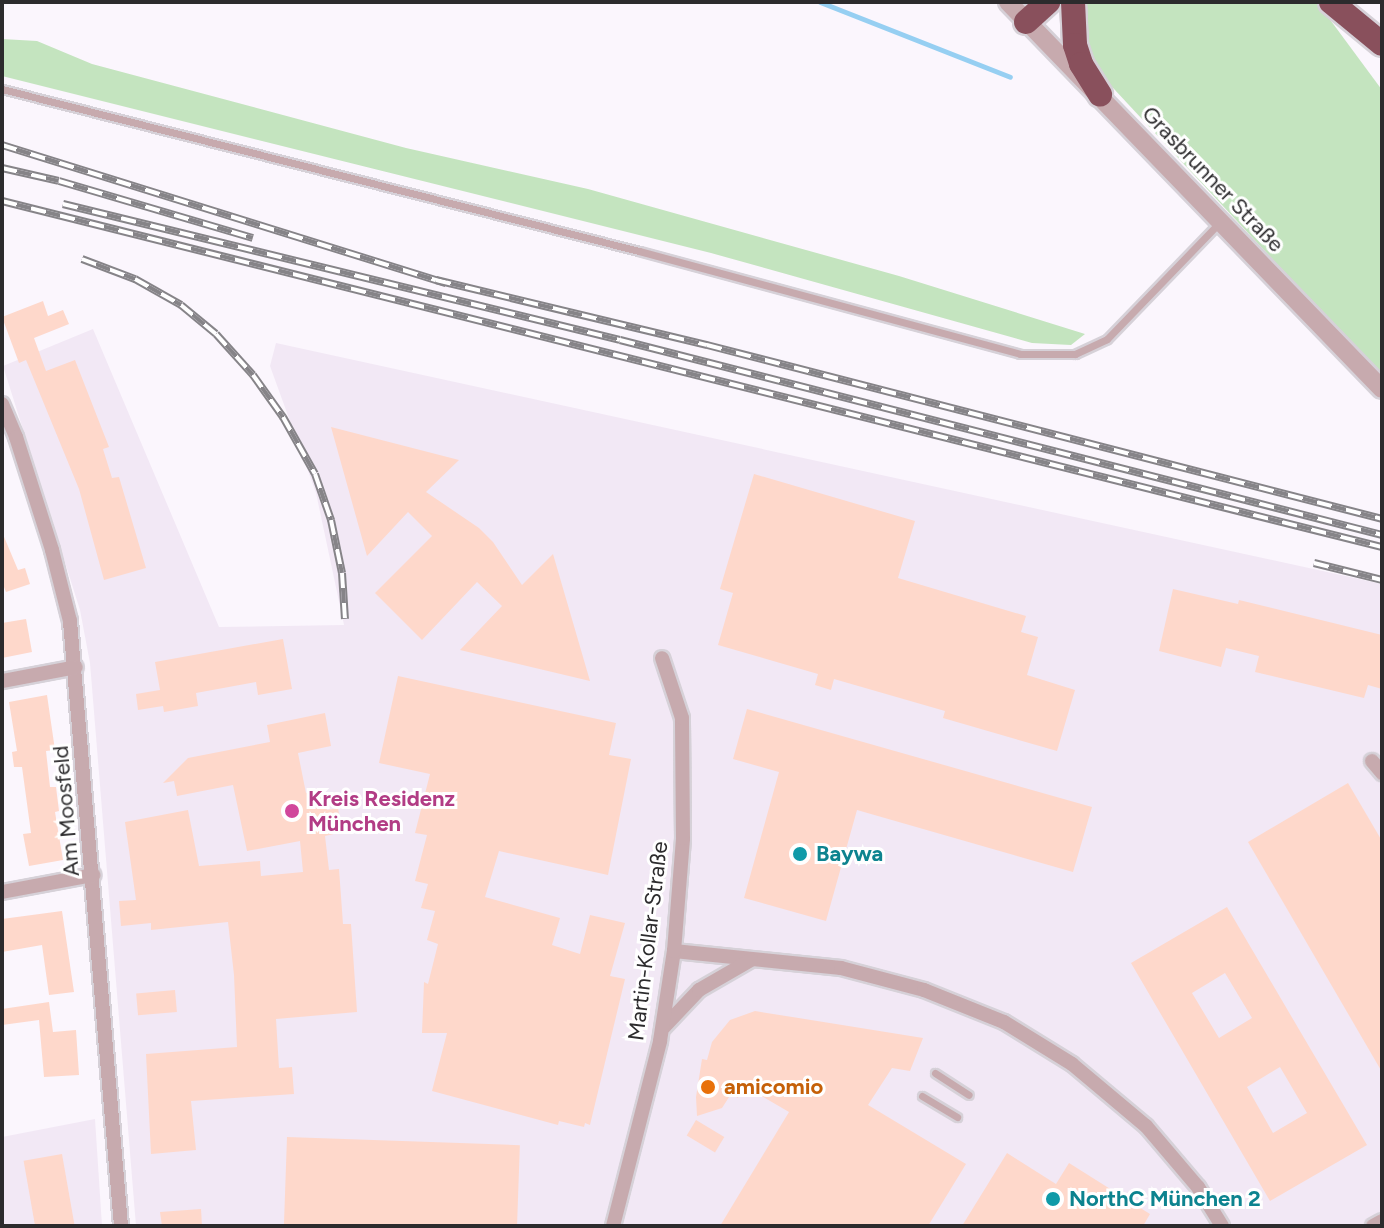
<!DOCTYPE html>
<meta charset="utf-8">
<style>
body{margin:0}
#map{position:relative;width:1384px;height:1228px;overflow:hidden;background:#fbf6fd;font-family:Figtree,sans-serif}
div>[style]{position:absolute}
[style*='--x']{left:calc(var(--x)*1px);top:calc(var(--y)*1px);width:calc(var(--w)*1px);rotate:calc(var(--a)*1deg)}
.built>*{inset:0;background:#f2e8f5}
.green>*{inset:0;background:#c4e4bf}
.stream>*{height:5px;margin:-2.5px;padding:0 2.5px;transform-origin:2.5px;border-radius:2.5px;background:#96cff2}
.building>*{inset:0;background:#fed8cb;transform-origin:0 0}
.roads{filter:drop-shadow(2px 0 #d6d1d8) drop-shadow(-2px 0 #d6d1d8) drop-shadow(0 2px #d6d1d8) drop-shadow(0 -2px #d6d1d8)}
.service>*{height:7px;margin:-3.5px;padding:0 3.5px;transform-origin:3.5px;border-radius:3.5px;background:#c7aaae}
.minor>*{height:14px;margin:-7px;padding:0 7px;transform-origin:7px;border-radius:7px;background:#c7aaae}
.tertiary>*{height:18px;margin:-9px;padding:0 9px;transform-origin:9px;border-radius:9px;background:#c7aaae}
.motorway>*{height:24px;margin:-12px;padding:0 12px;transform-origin:12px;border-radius:12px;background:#89505c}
.rail>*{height:8px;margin-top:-4px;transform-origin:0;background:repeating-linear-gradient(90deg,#fff 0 15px,#868488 0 30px);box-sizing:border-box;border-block:2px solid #868488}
.dots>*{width:22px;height:22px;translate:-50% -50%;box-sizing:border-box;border:4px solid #fff;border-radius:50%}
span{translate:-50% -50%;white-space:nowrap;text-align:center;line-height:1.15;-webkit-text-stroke:6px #fff;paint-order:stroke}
.street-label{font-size:22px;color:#2c2b2d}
.hotel-label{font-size:22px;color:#b23c85;font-weight:700}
.left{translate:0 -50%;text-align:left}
.culture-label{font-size:22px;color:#0d838f;font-weight:700}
.food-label{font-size:22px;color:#c56008;font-weight:700}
.frame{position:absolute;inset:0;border:4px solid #2c2b2d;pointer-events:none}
</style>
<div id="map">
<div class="built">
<i style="clip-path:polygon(93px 329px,219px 627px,344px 625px,316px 493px,270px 366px,276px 343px,1382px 584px,1382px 1226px,136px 1226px,90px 663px,80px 610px,3px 366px)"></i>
<i style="clip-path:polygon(95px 1119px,102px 1226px,2px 1226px,2px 1137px)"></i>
</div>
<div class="green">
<i style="clip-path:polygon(1084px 2px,1317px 2px,1382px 90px,1382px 377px,1088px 61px)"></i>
<i style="clip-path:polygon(2px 39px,37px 41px,92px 64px,406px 148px,588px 189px,899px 276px,1085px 334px,1071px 345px,1032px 343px,711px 253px,2px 76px)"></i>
</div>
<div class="stream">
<i style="--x:820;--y:2;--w:204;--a:21.5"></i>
</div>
<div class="building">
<i style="clip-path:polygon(43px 301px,48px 316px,63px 310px,69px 324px,34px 338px,46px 371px,75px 360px,109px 447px,103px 449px,112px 478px,119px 477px,146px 568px,104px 580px,79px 489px,26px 360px,19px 363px,2px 317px)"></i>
<i style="clip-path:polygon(331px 427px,459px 460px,426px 492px,479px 528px,493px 542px,522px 585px,553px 554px,590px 681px,460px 650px,502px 606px,477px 582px,422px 640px,375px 593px,432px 536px,408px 512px,367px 556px)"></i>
<i style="clip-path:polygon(754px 474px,915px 521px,898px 578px,1026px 616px,1021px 632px,1038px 637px,1027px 675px,1075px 690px,1057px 751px,943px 718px,945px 711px,834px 679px,831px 690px,815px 685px,818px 674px,718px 645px,733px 593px,720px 589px)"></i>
<i style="clip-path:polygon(2px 532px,18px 570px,25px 568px,30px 584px,6px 592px,2px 582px)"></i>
<i style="clip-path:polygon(1173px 589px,1238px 604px,1239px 600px,1382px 635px,1382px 689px,1368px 685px,1364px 698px,1255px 672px,1259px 656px,1226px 648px,1221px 667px,1159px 651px)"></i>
<i style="clip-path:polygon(26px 619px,32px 652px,2px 658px,2px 623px)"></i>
<i style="clip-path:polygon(283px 639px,292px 689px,258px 695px,256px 682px,196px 693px,198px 706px,164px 712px,163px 706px,138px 710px,136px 694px,160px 690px,155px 662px)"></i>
<i style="clip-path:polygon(398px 676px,616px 723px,609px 755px,631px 759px,608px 875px,499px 851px,485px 897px,560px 918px,552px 945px,580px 954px,590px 915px,625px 923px,610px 976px,625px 979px,590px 1125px,585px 1123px,584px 1127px,559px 1121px,558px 1125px,432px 1091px,447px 1033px,422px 1033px,424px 982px,428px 984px,438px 944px,427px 940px,435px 911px,421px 908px,428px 884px,415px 881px,427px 835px,415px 833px,430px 774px,379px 763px)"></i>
<i style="clip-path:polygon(47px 695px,55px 750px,46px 751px,50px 787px,56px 787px,59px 811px,55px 812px,63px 860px,29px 866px,23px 834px,31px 833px,22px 767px,14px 767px,12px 752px,17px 751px,9px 702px)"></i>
<i style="clip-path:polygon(747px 709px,1092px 807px,1073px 872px,857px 810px,826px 921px,744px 898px,779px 772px,733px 759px)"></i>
<i style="clip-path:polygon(325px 713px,331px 746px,298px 753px,306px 793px,323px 790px,327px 810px,338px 808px,342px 832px,325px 836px,329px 870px,339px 869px,343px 924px,351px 924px,357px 1012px,276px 1019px,279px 1068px,292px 1067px,294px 1094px,191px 1101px,196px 1150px,151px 1154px,146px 1054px,237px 1047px,234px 975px,228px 922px,151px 930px,151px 923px,121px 926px,119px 901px,136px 900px,125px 822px,188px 810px,199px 866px,260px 861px,261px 876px,303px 872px,300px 841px,247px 851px,233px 785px,177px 796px,174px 781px,163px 783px,188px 758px,270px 742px,267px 725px)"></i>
<i style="clip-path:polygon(1348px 783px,1382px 841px,1382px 1072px,1248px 842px)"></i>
<i style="clip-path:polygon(evenodd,1227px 907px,1367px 1145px,1270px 1201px,1131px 963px,1227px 907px,1225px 973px,1252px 1018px,1219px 1038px,1192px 993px,1225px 973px,1227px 907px,1280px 1067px,1307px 1113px,1273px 1133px,1247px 1087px,1280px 1067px)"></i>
<i style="clip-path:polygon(62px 911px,74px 992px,49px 995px,42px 945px,2px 952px,2px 919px)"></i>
<i style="left:175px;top:990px;width:22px;height:39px;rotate:85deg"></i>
<i style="clip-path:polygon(49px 1002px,53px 1032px,76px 1030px,79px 1075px,44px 1077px,39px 1020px,2px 1025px,2px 1009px)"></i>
<i style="clip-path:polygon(755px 1011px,923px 1038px,910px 1071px,892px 1068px,868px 1105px,966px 1164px,928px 1226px,720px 1226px,789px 1112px,741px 1084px,738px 1098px,731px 1094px,722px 1108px,697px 1116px,696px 1097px,702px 1059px,707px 1060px,712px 1042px,730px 1020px)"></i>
<i style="left:696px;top:1120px;width:33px;height:18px;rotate:31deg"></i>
<i style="left:287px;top:1137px;width:233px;height:89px;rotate:2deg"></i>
<i style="clip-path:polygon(1007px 1153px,1056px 1184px,1069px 1163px,1150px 1214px,1143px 1226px,962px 1226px)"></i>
<i style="left:62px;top:1154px;width:73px;height:39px;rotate:80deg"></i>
<i style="clip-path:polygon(201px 1209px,202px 1226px,162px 1226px,160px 1212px)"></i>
</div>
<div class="roads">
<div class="service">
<i style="--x:2;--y:89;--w:657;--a:14.27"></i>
<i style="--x:639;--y:251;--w:395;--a:15.1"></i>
<i style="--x:1020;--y:354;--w:55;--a:0"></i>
<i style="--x:1075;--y:354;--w:35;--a:-25"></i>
<i style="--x:1107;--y:339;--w:163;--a:-46"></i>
<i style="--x:935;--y:1073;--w:40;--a:32.9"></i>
<i style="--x:922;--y:1096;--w:41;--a:31"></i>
</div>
<div class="minor">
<i style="--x:2;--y:404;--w:36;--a:67"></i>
<i style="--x:16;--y:437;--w:119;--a:72.3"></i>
<i style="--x:52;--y:550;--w:73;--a:75.8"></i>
<i style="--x:70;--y:621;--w:607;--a:85.18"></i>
<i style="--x:2;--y:681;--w:75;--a:-10.7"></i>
<i style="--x:1372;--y:761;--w:16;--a:50"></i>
<i style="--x:2;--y:892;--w:93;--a:-10.6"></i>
<i style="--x:674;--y:951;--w:168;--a:5.8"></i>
<i style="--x:841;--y:968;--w:86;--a:14.8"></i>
<i style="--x:924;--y:990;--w:86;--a:21.8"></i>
<i style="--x:1004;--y:1022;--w:80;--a:31.7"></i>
<i style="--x:1072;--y:1064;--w:97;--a:40"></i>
<i style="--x:1146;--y:1126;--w:80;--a:49.6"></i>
<i style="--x:1198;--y:1187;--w:46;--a:58.4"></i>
<i style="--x:664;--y:1027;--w:51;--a:-46.6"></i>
<i style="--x:699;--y:990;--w:60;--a:-30"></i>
<i style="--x:613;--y:1226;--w:191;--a:-75.7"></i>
<i style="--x:660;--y:1041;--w:91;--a:-81.2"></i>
<i style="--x:674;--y:951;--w:113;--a:-85.4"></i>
<i style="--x:683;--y:838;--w:120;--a:-90.5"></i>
<i style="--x:682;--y:718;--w:63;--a:-108.4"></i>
<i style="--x:1373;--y:1226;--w:10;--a:-29"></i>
</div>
<div class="tertiary">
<i style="--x:1008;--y:2;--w:538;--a:45.98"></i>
</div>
<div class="motorway">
<i style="--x:1073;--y:2;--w:43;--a:87.3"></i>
<i style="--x:1075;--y:45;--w:20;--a:72"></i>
<i style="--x:1081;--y:64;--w:36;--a:58"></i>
<i style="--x:1331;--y:2;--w:66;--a:39.5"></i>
<i style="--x:1026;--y:22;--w:30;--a:-42"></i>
</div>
</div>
<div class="rail">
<i style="--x:2;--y:145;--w:465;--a:17.3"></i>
<i style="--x:2;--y:168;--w:58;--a:12.8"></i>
<i style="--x:59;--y:181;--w:202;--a:16.4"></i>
<i style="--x:2;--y:201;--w:1423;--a:14.08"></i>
<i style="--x:63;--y:204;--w:573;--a:13.72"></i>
<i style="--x:620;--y:340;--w:787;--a:14.35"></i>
<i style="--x:82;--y:259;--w:57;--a:20.7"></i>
<i style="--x:135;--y:279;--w:53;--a:29.5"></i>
<i style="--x:181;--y:305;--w:45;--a:39.6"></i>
<i style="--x:216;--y:334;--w:55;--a:47.9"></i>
<i style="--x:253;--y:375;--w:52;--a:54.5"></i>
<i style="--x:283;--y:417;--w:65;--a:60.7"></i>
<i style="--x:315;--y:474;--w:49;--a:70.8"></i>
<i style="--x:331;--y:520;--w:54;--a:78.3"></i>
<i style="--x:342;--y:573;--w:46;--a:86.3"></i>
<i style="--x:436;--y:280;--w:279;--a:13.5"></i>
<i style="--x:707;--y:345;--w:697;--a:14.45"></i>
<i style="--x:1314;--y:563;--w:70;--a:14"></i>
</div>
<div class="dots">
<i style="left:292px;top:811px;background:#d1479c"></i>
<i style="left:800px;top:854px;background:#0f9aa8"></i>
<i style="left:708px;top:1087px;background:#e8710a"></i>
<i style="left:1053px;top:1199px;background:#0f9aa8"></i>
</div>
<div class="street-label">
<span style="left:1213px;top:179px;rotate:46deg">Grasbrunner Straße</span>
<span style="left:66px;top:811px;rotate:-95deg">Am Moosfeld</span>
<span style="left:648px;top:941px;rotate:-83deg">Martin-Kollar-Straße</span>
</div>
<div class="hotel-label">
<span class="left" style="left:308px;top:811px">Kreis Residenz<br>München</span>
</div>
<div class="culture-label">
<span class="left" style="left:816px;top:854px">Baywa</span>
<span class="left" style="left:1069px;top:1199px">NorthC München 2</span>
</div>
<div class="food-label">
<span class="left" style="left:724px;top:1087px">amicomio</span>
</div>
<div class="frame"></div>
</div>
